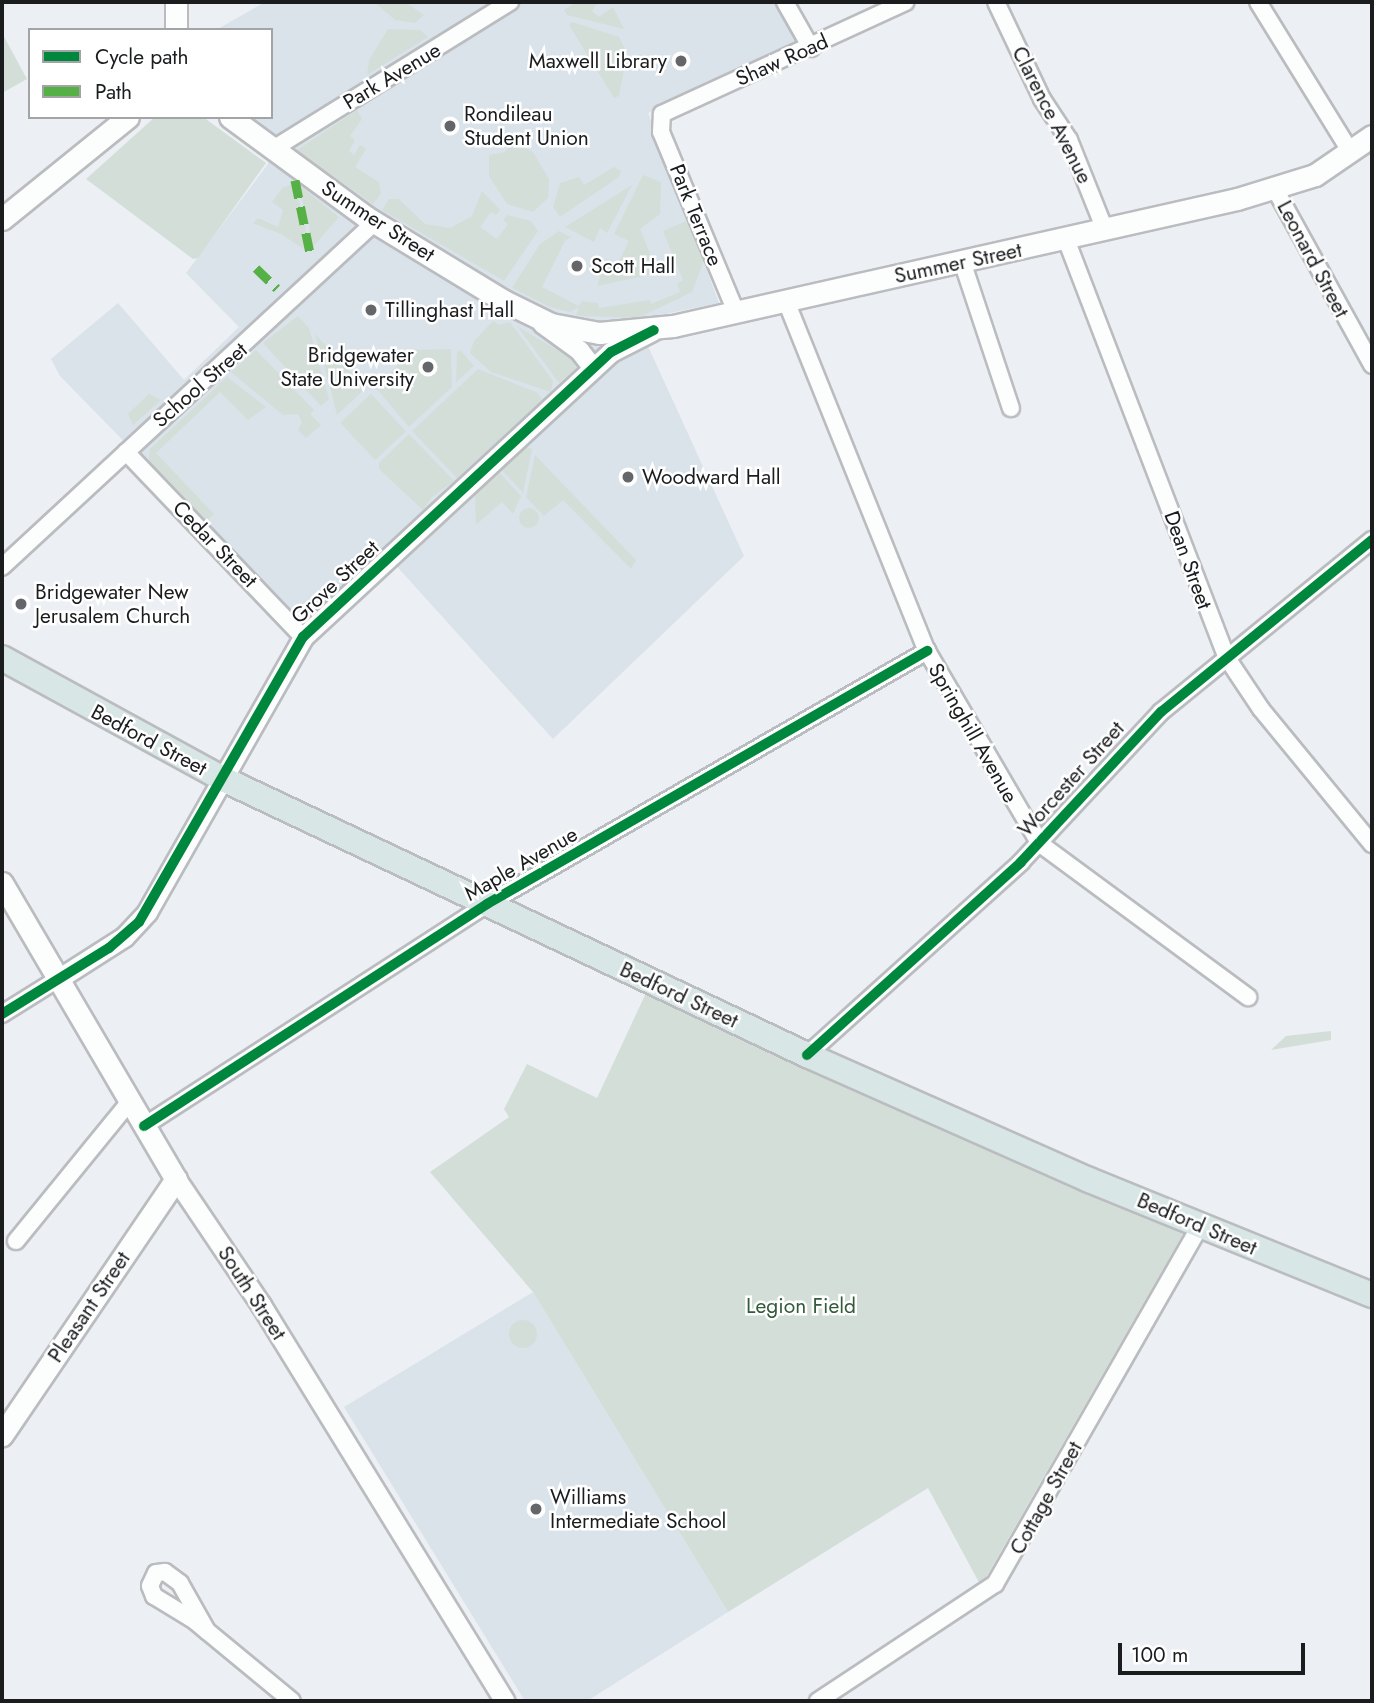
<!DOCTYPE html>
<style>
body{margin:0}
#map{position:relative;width:1374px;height:1703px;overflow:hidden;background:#eceff3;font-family:Jost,sans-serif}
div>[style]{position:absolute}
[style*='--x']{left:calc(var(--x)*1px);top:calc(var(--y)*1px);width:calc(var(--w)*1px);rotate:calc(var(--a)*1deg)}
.built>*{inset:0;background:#dae2ea}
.green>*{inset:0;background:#d4ded8;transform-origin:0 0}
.round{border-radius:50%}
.roads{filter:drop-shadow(2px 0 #babcbf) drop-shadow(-2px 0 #babcbf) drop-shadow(0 2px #babcbf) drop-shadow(0 -2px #babcbf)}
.minor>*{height:16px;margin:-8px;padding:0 8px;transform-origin:8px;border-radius:8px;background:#fcfdfd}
.tertiary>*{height:19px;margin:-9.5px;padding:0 9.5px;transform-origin:9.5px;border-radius:9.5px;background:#fcfdfd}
.secondary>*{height:21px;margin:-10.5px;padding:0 10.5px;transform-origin:10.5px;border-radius:10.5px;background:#fcfdfd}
.primary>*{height:24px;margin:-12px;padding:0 12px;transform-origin:12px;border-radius:12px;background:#d8e6e6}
.quiet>*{height:9px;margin-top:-4.5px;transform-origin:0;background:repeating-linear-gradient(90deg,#55b145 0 18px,transparent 0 27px)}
.cycleway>*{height:10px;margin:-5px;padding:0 5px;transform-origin:5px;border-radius:5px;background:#00873e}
.dots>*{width:19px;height:19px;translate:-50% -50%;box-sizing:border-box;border:4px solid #fff;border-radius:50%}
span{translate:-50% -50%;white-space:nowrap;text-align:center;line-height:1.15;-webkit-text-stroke:5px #fff;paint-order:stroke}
.street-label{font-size:21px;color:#1a1c1e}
.poi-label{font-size:21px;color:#1a1c1e}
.right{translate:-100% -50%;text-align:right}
.left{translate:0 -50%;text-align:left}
.park-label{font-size:21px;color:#325b3a}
.frame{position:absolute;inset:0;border:4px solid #1a1c1e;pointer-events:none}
.legend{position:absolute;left:28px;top:28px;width:245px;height:91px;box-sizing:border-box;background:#fff;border:2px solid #a3a4a5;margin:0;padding:9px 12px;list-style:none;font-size:21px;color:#1a1c1e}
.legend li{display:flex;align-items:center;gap:14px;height:35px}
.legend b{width:35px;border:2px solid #a3a4a5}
.scale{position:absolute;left:1118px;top:1643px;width:187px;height:32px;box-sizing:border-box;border:4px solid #1a1c1e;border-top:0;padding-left:9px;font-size:21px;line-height:24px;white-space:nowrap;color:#1a1c1e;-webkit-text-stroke:5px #fff;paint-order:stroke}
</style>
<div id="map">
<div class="built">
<i style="clip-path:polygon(265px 2px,775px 2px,797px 44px,648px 113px,719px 303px,636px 320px,744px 556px,553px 739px,382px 550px,302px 623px,60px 376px,51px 359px,118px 303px,184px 380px,239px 327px,186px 273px,268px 164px,272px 134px,250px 117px,271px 117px,271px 30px,216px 30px)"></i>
<i style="clip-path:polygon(533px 1292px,728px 1612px,587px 1701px,525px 1701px,344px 1407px)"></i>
</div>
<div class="green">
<i style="clip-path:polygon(374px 2px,405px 2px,424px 15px,415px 23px,395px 20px)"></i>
<i style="clip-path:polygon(577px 2px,598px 2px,592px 11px,599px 17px,613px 7px,624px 29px,567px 15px,564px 10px)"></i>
<i style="clip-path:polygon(572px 22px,619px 37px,627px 53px,619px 96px,614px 98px,569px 25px)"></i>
<i style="clip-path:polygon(388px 29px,420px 30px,428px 37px,367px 75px,369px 60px)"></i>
<i style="clip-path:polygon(2px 33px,27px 79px,2px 93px)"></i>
<i style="clip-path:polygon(357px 110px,362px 119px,350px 136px,355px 140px,349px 151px,354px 155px,360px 145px,366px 149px,355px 167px,379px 182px,381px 194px,373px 204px,297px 150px)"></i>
<i style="clip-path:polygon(155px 117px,203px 117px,266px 163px,198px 258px,193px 259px,86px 179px)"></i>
<i style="clip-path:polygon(513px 141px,533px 152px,549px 179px,548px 198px,533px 212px,507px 204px,489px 176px,489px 155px,505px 152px)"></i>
<i style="clip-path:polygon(614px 167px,621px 171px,619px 177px,560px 217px,553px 207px,560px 183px,579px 177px,584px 185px)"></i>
<i style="clip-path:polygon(643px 175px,661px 182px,660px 214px,640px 229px,658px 273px,597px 286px,606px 259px,618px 263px,629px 241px,614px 234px)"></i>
<i style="clip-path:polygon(294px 184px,305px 224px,308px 252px,281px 234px,253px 223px,258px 218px,278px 227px,283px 210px,272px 202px,283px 187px)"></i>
<i style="clip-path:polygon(298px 184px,339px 217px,311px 249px,309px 225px)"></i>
<i style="clip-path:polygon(632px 185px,607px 233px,600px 228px,594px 242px,565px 227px)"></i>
<i style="clip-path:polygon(482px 191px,500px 210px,496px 215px,491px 212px,480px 227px,497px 239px,508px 224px,503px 220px,507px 215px,531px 221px,538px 231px,504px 281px,382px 210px,389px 199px,399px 199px,425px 224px,450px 228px,472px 216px)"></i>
<i style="clip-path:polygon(689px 220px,705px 258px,692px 292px,638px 318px,582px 316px,576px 315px,579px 307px,570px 312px,550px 307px,512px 288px,540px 244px,559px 231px,571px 237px,565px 241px,542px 287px,579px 306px,582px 301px,598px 303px,599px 308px,650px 300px,651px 304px,680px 292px,677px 284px,683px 280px,663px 231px)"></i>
<i style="clip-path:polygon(298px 316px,309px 328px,329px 399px,321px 406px,263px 343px)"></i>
<i style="clip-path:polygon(493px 321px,499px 325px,510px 322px,553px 381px,551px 392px,491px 372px,470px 353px,474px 341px)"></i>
<i style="clip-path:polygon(517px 326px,574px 360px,576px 368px,559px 383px)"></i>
<i style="clip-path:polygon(315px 334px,366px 388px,337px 415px,330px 387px,333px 383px,328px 380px)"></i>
<i style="clip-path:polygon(451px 349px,452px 387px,409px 427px,375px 387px,414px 350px)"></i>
<i style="clip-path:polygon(256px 350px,314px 410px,310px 414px,321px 425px,306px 438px,298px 430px,302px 422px,298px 414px,283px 415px,231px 372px)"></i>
<i style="clip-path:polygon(460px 350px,474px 366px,456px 382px,457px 353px)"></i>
<i style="clip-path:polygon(478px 369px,538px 393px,542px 400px,457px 478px,412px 431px)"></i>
<i style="clip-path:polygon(227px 377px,266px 407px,248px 420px,220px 392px,156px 453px,214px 514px,207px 521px,149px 461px,150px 449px)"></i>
<i style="clip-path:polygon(149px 394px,161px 400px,133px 425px,128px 414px)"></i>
<i style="left:371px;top:394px;width:51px;height:42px;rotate:47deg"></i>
<i style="clip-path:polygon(409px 434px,454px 481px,432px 497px,423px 510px,379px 469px,379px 463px)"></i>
<i style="clip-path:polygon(526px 447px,532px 449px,523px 493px,502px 470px)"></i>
<i style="clip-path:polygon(535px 455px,636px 560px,631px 569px,563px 500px,544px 516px,526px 497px)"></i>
<i style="clip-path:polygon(499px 472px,521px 496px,513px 514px,502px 502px,476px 525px,475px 494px)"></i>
<i class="round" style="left:519px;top:508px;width:20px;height:20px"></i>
<i style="clip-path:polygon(646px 993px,1183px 1234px,981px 1586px,928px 1488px,728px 1612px,533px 1292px,430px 1172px,509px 1117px,504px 1109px,527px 1064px,597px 1098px)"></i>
<i style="clip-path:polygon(1331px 1031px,1331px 1040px,1271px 1050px,1286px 1036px)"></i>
<i class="round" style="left:509px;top:1320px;width:28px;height:28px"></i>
</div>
<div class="roads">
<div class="minor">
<i style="--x:785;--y:2;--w:53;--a:60.5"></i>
<i style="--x:996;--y:2;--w:107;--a:64.6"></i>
<i style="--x:1042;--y:99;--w:49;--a:56.6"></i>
<i style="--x:1069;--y:140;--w:97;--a:68.2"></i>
<i style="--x:1258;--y:2;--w:175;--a:58.3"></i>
<i style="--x:273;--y:149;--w:279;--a:-31.8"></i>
<i style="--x:1275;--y:189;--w:201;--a:61.1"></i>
<i style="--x:1066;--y:239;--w:449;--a:69"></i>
<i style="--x:1227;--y:658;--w:61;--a:56.3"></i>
<i style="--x:1261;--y:709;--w:175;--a:50.6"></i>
<i style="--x:962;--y:261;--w:155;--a:71.6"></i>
<i style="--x:786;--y:301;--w:377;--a:68.1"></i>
<i style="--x:927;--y:651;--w:222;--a:59.7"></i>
<i style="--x:1039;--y:843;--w:260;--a:36.4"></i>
<i style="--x:736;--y:312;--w:195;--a:-112.6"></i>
<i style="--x:661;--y:132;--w:18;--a:-87"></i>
<i style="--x:662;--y:114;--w:268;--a:-24.7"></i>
<i style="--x:126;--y:452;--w:256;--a:46.3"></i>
<i style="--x:2;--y:567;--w:508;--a:-42.77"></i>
<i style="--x:2;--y:1014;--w:66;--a:-32"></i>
<i style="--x:807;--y:1055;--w:288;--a:-42"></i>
<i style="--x:1021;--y:862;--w:205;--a:-47"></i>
<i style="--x:1161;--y:712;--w:272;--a:-39.2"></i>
<i style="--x:144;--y:1126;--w:409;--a:-32.9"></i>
<i style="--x:487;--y:904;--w:508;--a:-29.9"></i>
<i style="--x:16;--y:1241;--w:181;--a:-50.8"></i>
<i style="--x:207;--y:1631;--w:55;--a:-119.4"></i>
<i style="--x:180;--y:1583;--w:19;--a:-144"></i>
<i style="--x:165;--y:1572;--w:9;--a:174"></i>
<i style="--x:156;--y:1573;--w:14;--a:115"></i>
<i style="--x:150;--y:1586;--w:11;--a:68"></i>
<i style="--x:154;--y:1596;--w:48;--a:31.4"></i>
<i style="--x:195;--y:1621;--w:16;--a:40"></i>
<i style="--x:207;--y:1631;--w:110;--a:39.5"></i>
<i style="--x:818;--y:1701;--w:212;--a:-33.5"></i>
<i style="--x:995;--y:1584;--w:413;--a:-60.2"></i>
</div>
<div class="tertiary">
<i style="--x:542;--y:323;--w:46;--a:36.1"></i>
<i style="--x:579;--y:350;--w:23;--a:52"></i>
<i style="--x:58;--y:979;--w:78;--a:-32.5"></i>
<i style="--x:124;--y:937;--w:34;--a:-47"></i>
<i style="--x:147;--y:912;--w:316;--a:-60.4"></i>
<i style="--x:303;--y:637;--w:420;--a:-42.8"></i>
<i style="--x:611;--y:352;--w:46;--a:-27.1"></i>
<i style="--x:176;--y:1179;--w:152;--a:56"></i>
<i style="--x:261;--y:1305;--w:465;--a:58.4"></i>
</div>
<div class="secondary">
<i style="--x:176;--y:2;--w:28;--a:90"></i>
<i style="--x:230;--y:117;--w:169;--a:36.3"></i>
<i style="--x:366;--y:217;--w:162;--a:31.3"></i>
<i style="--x:504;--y:301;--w:52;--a:26.1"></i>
<i style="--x:551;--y:324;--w:49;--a:10.6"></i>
<i style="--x:599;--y:333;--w:74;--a:-5.4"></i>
<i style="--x:673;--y:326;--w:578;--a:-12.69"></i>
<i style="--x:1237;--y:199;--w:82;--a:-17.1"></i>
<i style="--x:1315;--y:175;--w:69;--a:-34.4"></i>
<i style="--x:2;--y:219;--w:162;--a:-39"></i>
<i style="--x:2;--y:883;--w:343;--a:59.6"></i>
<i style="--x:176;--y:1179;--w:310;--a:124.2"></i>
</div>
<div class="primary">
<i style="--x:2;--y:658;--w:250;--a:28.7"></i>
<i style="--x:221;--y:778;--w:648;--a:25.3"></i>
<i style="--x:807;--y:1055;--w:308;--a:23.9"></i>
<i style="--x:1089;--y:1180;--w:305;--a:22.1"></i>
</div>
</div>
<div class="quiet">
<i style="--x:295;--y:180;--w:75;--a:78.4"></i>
<i style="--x:256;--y:268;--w:29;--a:44"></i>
</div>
<div class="cycleway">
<i style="--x:2;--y:1014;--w:126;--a:-31.7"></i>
<i style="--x:109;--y:948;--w:40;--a:-41"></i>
<i style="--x:139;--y:922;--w:329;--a:-60.1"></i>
<i style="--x:303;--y:637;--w:420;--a:-42.8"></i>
<i style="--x:611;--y:352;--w:48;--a:-27.1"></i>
<i style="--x:807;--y:1055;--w:288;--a:-42"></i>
<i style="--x:1021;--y:862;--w:205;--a:-47"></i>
<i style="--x:1161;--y:712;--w:272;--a:-39.2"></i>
<i style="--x:144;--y:1126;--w:409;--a:-32.9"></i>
<i style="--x:487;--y:904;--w:508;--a:-29.9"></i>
</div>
<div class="dots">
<i style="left:681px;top:61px;background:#646669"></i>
<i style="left:450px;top:126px;background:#646669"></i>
<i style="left:577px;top:266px;background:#646669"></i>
<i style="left:371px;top:310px;background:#646669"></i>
<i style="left:428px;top:367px;background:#646669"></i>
<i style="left:628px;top:477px;background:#646669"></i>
<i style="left:21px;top:604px;background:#646669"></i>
<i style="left:536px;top:1509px;background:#646669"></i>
</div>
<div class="street-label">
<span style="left:782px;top:60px;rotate:-24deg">Shaw Road</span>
<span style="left:392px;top:76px;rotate:-31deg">Park Avenue</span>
<span style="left:1052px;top:115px;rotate:63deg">Clarence Avenue</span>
<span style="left:696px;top:215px;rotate:68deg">Park Terrace</span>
<span style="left:378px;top:221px;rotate:33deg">Summer Street</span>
<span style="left:1313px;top:259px;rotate:62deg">Leonard Street</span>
<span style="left:958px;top:263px;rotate:-12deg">Summer Street</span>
<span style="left:200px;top:385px;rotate:-41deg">School Street</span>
<span style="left:215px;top:544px;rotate:46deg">Cedar Street</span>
<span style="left:1188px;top:560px;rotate:70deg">Dean Street</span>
<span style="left:335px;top:582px;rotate:-43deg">Grove Street</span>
<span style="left:973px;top:733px;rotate:60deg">Springhill Avenue</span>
<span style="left:149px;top:740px;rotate:28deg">Bedford Street</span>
<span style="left:1071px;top:779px;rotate:-48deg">Worcester Street</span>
<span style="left:521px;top:864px;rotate:-30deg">Maple Avenue</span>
<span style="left:679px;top:995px;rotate:25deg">Bedford Street</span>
<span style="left:1197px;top:1224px;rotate:23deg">Bedford Street</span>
<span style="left:252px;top:1293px;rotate:57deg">South Street</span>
<span style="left:89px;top:1307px;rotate:-56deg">Pleasant Street</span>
<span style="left:1046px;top:1498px;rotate:-61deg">Cottage Street</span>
</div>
<div class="poi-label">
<span class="right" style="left:667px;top:61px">Maxwell Library</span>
<span class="left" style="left:464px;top:126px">Rondileau<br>Student Union</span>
<span class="left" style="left:591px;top:266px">Scott Hall</span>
<span class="left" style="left:385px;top:310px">Tillinghast Hall</span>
<span class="right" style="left:414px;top:367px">Bridgewater<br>State University</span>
<span class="left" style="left:642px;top:477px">Woodward Hall</span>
<span class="left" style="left:35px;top:604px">Bridgewater New<br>Jerusalem Church</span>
<span class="left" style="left:550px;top:1509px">Williams<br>Intermediate School</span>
</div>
<div class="park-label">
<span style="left:801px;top:1306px">Legion Field</span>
</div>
<div class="frame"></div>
<ul class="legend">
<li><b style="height:9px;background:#00873e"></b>Cycle path</li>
<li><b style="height:9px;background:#55b145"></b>Path</li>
</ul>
<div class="scale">100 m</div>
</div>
